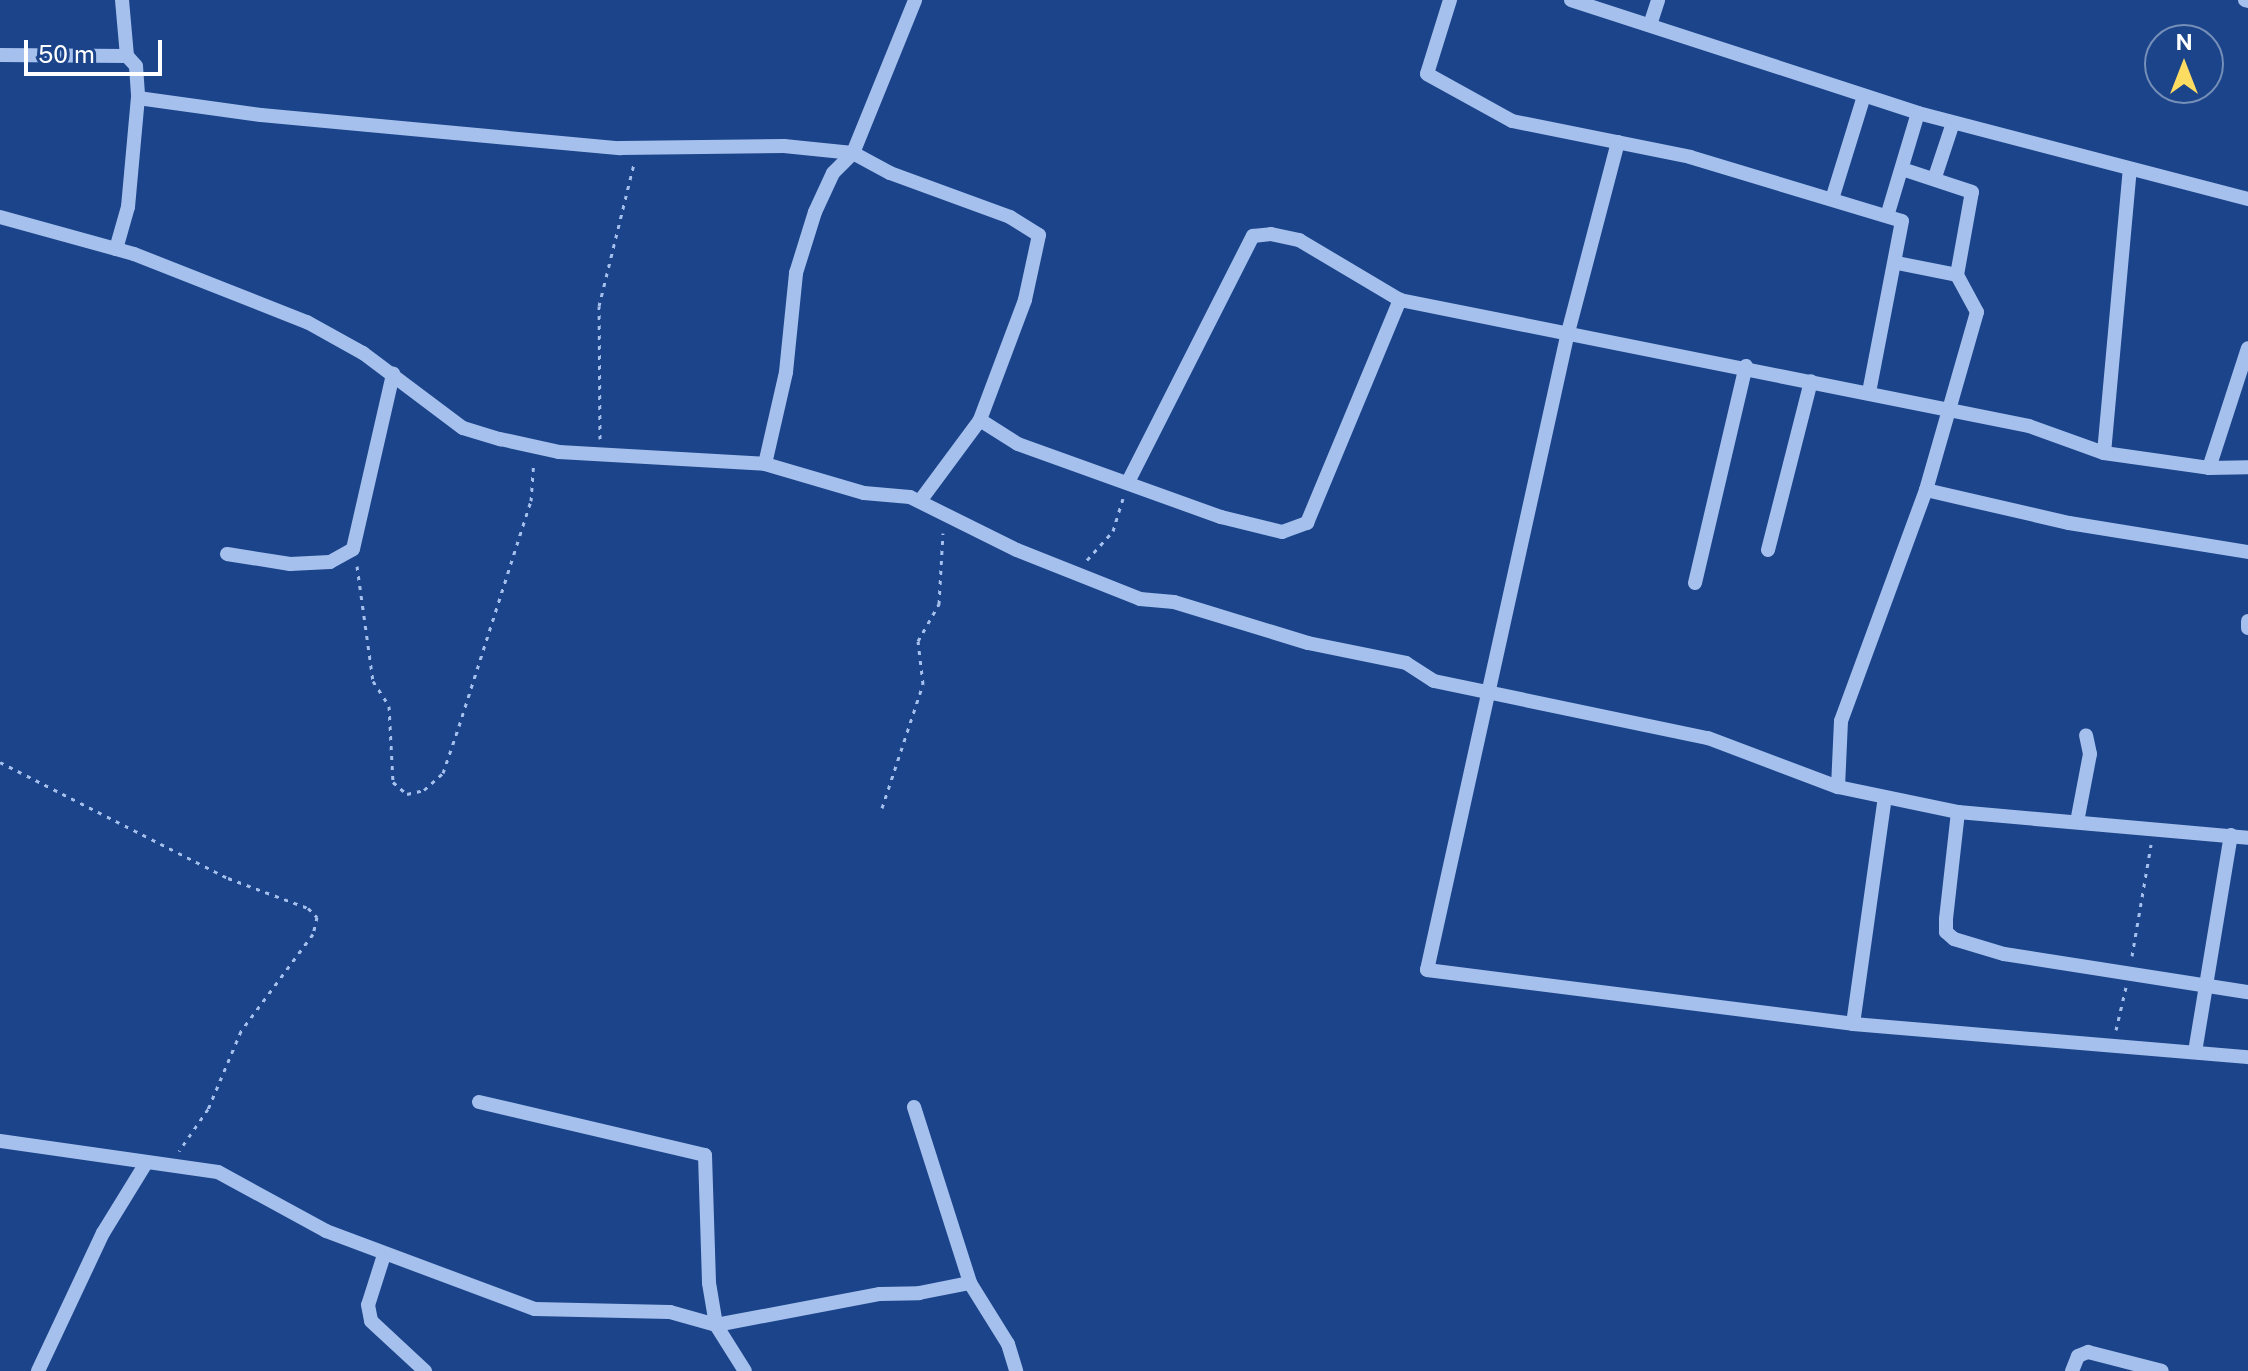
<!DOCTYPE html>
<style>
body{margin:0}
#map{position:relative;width:2248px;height:1371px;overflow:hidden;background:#1b448a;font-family:"Public Sans",sans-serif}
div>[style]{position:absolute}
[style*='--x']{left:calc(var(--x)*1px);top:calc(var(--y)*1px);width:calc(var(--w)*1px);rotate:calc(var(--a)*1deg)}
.path>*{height:3px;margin-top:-1.5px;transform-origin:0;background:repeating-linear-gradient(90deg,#a5c0ed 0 4px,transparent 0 10px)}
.minor>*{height:14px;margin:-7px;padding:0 7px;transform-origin:7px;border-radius:7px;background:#a5c0ed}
span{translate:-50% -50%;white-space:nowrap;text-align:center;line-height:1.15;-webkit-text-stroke:6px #1b448a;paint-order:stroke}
.north{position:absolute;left:2144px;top:24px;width:80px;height:80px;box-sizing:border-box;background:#1b448a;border:2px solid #768fb9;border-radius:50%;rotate:0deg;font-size:22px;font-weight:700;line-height:32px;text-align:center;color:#fff}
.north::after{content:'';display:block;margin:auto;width:28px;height:36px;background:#fedc61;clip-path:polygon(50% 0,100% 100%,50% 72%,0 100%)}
.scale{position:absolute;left:24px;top:40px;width:138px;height:36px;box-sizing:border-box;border:4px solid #fff;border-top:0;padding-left:10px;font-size:24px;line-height:28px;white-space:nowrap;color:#fff;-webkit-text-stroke:6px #1b448a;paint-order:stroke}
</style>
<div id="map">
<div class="path">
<i style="--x:600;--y:439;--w:133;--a:-90.4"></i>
<i style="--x:599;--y:306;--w:147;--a:-76.2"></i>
<i style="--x:1087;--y:560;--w:39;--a:-48"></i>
<i style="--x:1113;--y:531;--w:34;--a:-73"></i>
<i style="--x:357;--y:566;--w:116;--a:82.1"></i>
<i style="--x:373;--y:681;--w:30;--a:57"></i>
<i style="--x:389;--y:706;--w:76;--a:87"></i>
<i style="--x:393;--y:782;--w:18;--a:41"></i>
<i style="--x:407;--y:794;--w:17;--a:-13"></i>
<i style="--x:424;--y:790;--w:25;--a:-42"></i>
<i style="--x:443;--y:773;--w:50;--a:-71.2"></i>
<i style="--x:459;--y:726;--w:236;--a:-72.3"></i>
<i style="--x:531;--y:501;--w:39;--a:-86"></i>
<i style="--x:0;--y:762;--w:256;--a:27"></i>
<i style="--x:228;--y:878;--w:85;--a:20.6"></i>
<i style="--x:308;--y:908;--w:13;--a:45"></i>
<i style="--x:317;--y:917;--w:17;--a:103"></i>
<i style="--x:313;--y:934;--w:121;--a:126.6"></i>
<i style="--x:241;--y:1031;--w:85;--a:112.9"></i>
<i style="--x:208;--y:1109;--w:51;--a:124.6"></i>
<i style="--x:882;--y:808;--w:131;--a:-71.7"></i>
<i style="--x:923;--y:684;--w:43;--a:-96.6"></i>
<i style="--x:918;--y:641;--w:43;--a:-60.4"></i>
<i style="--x:939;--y:604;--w:71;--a:-86.8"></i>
<i style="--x:2132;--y:956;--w:113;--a:-80.3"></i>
<i style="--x:2116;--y:1030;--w:44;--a:-76.9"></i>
</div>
<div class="minor">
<i style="--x:122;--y:0;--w:56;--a:84.9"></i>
<i style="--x:1450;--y:0;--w:77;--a:107.3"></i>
<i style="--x:1427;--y:74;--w:97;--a:28.9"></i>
<i style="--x:1512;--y:121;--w:182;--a:11.4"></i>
<i style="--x:1690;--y:157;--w:221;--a:16.8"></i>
<i style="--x:1902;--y:221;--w:175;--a:100.9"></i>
<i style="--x:1571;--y:0;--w:365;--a:18"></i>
<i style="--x:1918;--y:113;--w:341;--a:14.6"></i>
<i style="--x:2245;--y:0;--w:3;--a:18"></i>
<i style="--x:1650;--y:25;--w:26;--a:-72"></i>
<i style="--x:0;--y:55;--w:127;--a:0.5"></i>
<i style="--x:127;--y:56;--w:13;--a:48"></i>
<i style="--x:136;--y:66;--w:32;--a:86"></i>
<i style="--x:1618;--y:142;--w:196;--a:104.7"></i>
<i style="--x:1568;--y:332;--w:653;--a:102.46"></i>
<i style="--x:1427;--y:970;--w:429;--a:7.2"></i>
<i style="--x:1853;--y:1024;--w:396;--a:4.8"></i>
<i style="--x:1935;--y:177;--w:57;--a:-71.6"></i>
<i style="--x:1833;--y:196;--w:105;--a:-72.8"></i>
<i style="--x:1888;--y:213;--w:104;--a:-73.3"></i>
<i style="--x:0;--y:217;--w:139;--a:15.4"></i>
<i style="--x:134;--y:254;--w:186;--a:21.5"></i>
<i style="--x:307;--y:322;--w:64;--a:29"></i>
<i style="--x:363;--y:353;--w:125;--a:36.9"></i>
<i style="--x:463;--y:428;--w:39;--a:17"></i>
<i style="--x:500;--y:439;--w:60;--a:12.4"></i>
<i style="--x:559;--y:452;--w:206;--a:3.3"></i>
<i style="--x:765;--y:464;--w:103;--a:16.3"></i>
<i style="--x:864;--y:493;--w:46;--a:5"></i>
<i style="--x:910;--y:497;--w:119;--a:26.4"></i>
<i style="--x:1017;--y:550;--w:132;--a:21.7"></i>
<i style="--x:1140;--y:599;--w:34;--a:5"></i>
<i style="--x:1174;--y:602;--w:140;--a:17"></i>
<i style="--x:1308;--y:643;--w:100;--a:11.5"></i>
<i style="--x:1406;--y:663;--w:33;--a:33"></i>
<i style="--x:1434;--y:681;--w:280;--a:11.8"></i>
<i style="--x:1708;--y:738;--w:139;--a:20.7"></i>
<i style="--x:1838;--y:787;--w:123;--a:11.8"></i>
<i style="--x:1958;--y:812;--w:291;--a:5.1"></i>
<i style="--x:116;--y:249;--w:44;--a:-74.1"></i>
<i style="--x:128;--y:207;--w:109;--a:-84.8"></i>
<i style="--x:138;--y:98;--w:124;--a:7.9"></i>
<i style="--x:261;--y:115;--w:361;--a:5.3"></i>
<i style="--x:620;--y:148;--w:164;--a:-0.7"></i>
<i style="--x:784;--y:146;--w:69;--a:5.8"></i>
<i style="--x:853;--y:153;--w:42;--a:28.4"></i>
<i style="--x:890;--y:173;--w:128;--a:20.1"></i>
<i style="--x:1010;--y:217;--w:34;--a:32"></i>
<i style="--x:1039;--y:235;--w:66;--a:102.2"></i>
<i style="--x:1025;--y:300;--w:128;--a:110.6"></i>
<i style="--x:980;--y:420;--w:45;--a:32.3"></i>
<i style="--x:1018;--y:444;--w:216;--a:19.8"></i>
<i style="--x:1221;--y:517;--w:63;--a:13.8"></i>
<i style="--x:1282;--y:532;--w:27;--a:-20"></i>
<i style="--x:1307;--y:523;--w:242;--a:-67.4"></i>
<i style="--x:1897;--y:263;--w:61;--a:11.3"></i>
<i style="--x:2104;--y:453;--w:285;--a:-84.8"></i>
<i style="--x:765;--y:464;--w:94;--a:-77.1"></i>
<i style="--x:786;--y:372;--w:100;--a:-84.2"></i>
<i style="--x:796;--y:273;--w:64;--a:-72.7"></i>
<i style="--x:815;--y:212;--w:43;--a:-65.2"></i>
<i style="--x:833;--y:173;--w:28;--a:-45"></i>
<i style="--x:853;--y:153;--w:165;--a:-67.9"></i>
<i style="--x:2209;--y:468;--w:126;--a:-72"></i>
<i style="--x:1128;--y:482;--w:276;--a:-63.1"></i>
<i style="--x:1253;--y:236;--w:18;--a:-6"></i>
<i style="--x:1271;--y:234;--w:29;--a:12"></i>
<i style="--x:1299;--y:240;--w:117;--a:30.7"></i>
<i style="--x:1400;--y:300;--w:641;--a:11.33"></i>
<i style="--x:2029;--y:426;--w:80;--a:19.8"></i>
<i style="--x:2104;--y:453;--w:106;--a:8.1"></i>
<i style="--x:2209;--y:468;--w:39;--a:-1"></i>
<i style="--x:1926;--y:490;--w:147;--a:13"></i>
<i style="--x:2069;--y:523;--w:181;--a:9.2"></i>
<i style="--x:920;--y:501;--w:101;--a:-53.5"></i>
<i style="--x:1768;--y:550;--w:174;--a:-75.7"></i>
<i style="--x:227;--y:554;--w:64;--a:9"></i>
<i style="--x:290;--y:564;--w:40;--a:-2.9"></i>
<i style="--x:330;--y:562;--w:26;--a:-29"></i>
<i style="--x:353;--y:549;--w:180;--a:-77.1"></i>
<i style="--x:1695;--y:583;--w:223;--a:-76.8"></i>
<i style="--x:2248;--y:621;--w:7;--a:90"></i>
<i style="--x:1838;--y:787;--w:66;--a:-87.4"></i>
<i style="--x:1841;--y:721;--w:246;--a:-69.8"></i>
<i style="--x:1926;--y:490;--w:185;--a:-74"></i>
<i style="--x:1977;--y:312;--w:42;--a:-118.4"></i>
<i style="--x:1957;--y:275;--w:84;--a:-79.8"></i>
<i style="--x:1972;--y:192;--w:74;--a:-161.8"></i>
<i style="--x:1958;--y:812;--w:108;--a:96.4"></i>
<i style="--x:1946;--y:919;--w:13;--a:90"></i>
<i style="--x:1946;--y:932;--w:11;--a:41"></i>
<i style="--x:1954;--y:939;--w:52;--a:16.7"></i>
<i style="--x:2004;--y:954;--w:247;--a:8.9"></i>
<i style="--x:2077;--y:822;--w:69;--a:-79.2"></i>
<i style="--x:2090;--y:754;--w:19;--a:-102"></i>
<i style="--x:1853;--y:1024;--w:229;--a:-82"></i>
<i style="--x:2195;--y:1052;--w:220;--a:-80.6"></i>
<i style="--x:479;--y:1102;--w:232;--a:13.2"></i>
<i style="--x:705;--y:1155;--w:128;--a:88.2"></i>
<i style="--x:709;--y:1283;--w:43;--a:80.5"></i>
<i style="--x:716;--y:1325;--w:167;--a:-10.7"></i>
<i style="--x:880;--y:1294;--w:39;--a:-1"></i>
<i style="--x:919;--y:1293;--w:52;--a:-11.1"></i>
<i style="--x:914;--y:1107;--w:185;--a:72.3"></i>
<i style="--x:970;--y:1283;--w:72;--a:58.1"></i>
<i style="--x:1008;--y:1344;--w:28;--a:73"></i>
<i style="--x:0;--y:1141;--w:220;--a:8.1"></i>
<i style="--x:218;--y:1172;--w:123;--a:28.6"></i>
<i style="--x:326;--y:1231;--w:223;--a:20.5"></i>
<i style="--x:535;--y:1309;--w:135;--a:1.3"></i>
<i style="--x:670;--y:1312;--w:48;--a:15.8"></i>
<i style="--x:716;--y:1325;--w:54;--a:57.8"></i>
<i style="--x:384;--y:1255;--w:52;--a:107.7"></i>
<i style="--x:368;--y:1305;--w:16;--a:79"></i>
<i style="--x:371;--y:1321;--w:74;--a:42.8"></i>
<i style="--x:38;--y:1371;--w:153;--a:-64.8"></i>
<i style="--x:103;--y:1233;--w:82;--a:-58.4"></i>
<i style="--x:2072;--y:1371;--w:16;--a:-68"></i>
<i style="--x:2078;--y:1356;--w:11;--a:-22"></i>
<i style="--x:2088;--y:1352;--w:76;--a:14.4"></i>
</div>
<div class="north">N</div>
<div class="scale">50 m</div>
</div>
